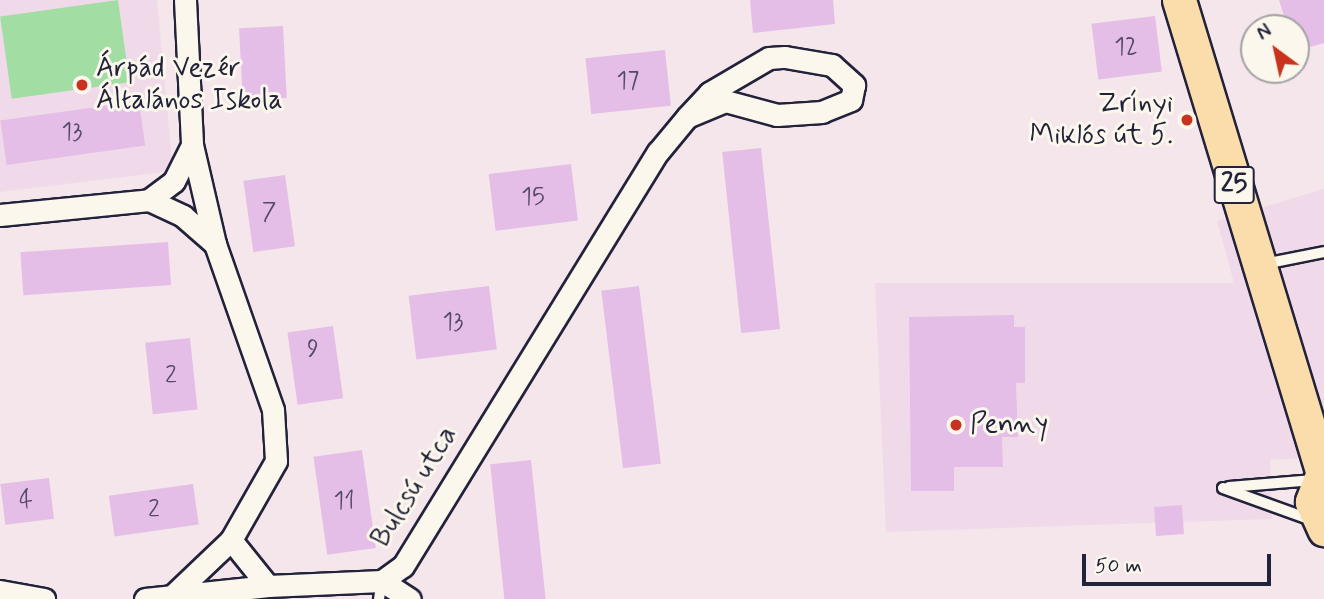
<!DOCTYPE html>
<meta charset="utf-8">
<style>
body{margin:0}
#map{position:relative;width:1324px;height:599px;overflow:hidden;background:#f4e6ea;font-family:Mynerve,sans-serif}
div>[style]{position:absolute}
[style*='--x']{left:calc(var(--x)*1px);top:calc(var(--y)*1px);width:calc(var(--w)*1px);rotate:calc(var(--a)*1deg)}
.built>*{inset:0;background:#f0dae9}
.green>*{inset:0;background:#a2dea4;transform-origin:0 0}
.building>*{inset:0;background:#e5bee7;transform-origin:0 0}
.roads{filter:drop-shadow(2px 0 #22223b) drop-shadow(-2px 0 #22223b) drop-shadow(0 2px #22223b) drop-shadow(0 -2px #22223b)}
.lane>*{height:10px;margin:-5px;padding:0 5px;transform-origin:5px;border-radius:5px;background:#fbf7ec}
.street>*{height:21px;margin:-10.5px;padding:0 10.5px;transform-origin:10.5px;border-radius:10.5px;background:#fbf7ec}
.primary>*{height:33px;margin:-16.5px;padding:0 16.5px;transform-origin:16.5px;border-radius:16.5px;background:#fbddab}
.dots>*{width:19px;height:19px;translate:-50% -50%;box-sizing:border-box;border:4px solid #fbf7ec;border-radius:50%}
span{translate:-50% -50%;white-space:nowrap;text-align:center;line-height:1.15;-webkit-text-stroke:6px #fbf7ec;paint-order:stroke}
.number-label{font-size:24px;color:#534966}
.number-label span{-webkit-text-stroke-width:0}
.shield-label span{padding:2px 5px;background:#fbf7ec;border:2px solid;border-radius:5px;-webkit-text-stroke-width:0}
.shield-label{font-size:26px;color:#22223b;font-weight:700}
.poi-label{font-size:28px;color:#22223b}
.left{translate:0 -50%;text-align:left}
.right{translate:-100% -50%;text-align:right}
.street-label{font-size:28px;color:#22223b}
.north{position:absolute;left:1240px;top:14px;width:70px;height:70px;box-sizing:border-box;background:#fbf7ec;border:2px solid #a4a2a5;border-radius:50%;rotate:327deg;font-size:19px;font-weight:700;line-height:28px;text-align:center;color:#22223b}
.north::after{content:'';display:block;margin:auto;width:24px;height:32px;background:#c8321e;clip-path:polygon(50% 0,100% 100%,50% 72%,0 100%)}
.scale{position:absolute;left:1082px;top:554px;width:189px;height:32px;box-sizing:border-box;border:4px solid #22223b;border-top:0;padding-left:9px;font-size:21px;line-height:24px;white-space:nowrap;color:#22223b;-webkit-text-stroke:5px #fbf7ec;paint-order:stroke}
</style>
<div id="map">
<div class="built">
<i style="clip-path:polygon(0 0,157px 0,173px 171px,0 192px)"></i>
<i style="clip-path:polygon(1324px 189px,1324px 457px,1270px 460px,1272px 519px,886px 532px,875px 283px,1234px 283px,1217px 221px)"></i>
</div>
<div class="green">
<i style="left:118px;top:0;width:83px;height:119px;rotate:82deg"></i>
</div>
<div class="building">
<i style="clip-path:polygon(750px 0,833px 0,835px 24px,753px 33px)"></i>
<i style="clip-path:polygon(1279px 0,1324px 0,1324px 43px,1296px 51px,1296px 28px,1288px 28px)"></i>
<i style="left:1155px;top:16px;width:56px;height:64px;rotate:83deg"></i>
<i style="left:283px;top:26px;width:72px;height:44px;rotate:87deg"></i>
<i style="left:665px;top:50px;width:56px;height:80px;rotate:84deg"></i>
<i style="left:139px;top:101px;width:45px;height:140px;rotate:82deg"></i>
<i style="left:761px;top:148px;width:182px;height:39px;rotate:84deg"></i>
<i style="left:571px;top:164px;width:57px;height:83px;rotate:83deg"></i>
<i style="left:285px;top:175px;width:72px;height:42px;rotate:82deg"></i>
<i style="left:168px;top:242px;width:43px;height:148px;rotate:86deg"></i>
<i style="left:489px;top:286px;width:64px;height:81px;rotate:83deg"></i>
<i style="left:639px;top:286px;width:179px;height:38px;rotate:83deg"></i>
<i style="clip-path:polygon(1014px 315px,1014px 327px,1025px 327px,1025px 383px,1016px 383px,1018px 437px,1002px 437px,1003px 467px,954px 467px,954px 491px,911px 491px,909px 317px)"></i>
<i style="left:333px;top:326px;width:73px;height:46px;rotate:82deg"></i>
<i style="left:190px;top:338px;width:72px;height:45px;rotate:84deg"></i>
<i style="left:362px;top:450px;width:99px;height:49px;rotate:82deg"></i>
<i style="left:531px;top:460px;width:140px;height:41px;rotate:84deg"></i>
<i style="left:49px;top:478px;width:41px;height:49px;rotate:83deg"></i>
<i style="left:193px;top:484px;width:41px;height:85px;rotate:82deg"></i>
<i style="left:1182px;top:505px;width:29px;height:28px;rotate:86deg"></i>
</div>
<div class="roads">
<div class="lane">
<i style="--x:1264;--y:264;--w:61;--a:-11.3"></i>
<i style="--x:1229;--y:487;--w:85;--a:-4.7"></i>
<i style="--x:1223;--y:488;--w:95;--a:19.8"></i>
<i style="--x:379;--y:599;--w:18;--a:-81"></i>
</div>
<div class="street">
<i style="--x:185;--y:0;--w:145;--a:87.2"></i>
<i style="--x:192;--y:145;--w:102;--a:76.9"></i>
<i style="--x:215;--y:244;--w:176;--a:70.7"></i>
<i style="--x:273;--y:410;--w:51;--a:86.6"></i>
<i style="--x:276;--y:461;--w:91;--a:119.7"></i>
<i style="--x:231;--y:540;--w:59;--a:51.2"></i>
<i style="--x:268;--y:586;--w:114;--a:-2.5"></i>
<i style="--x:382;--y:581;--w:26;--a:-36"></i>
<i style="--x:403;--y:566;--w:486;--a:-58.4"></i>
<i style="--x:658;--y:152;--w:45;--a:-50.4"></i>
<i style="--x:687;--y:117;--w:33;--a:-47"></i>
<i style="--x:709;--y:93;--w:69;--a:-30.3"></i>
<i style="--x:769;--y:58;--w:16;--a:-4"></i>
<i style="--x:785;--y:57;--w:48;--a:9.7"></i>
<i style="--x:832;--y:65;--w:30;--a:42"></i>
<i style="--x:854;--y:85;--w:15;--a:101"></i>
<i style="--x:851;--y:100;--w:31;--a:158"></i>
<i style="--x:822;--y:112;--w:45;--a:176.2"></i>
<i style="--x:777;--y:115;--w:54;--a:-164.9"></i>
<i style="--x:725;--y:101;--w:41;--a:157.2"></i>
<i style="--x:149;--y:200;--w:38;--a:25"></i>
<i style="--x:183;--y:216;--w:43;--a:41.2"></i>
<i style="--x:0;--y:215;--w:150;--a:-5.7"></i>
<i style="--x:149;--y:200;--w:31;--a:-37"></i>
<i style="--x:174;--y:181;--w:40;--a:-63.4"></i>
<i style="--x:382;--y:581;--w:33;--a:33"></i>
<i style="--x:0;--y:591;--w:45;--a:10.3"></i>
<i style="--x:173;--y:595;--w:80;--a:-43.5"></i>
<i style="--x:145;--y:599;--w:124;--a:-6"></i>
</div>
<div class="primary">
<i style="--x:1179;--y:0;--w:493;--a:73.1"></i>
<i style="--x:1324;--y:470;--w:34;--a:111"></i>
<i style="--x:1312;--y:502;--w:30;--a:66"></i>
</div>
</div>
<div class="dots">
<i style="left:82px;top:85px;background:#c8321e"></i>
<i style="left:1187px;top:120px;background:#c8321e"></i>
<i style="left:956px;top:425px;background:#c8321e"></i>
</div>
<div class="number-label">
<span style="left:1126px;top:48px">12</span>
<span style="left:628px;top:82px">17</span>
<span style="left:72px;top:133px">13</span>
<span style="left:533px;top:198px">15</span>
<span style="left:269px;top:213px">7</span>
<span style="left:453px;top:323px">13</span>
<span style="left:313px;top:350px">9</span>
<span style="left:171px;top:376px">2</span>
<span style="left:26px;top:501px">4</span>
<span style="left:344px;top:502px">11</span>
<span style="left:154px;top:510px">2</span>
</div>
<div class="shield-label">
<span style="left:1234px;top:185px">25</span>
</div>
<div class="poi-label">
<span class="left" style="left:96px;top:85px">Árpád Vezér<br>Általános Iskola</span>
<span class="right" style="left:1173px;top:120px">Zrínyi<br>Miklós út 5.</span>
<span class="left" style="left:970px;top:425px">Penny</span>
</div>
<div class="street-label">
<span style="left:415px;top:487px;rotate:-58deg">Bulcsú utca</span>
</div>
<div class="north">N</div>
<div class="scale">50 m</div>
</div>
